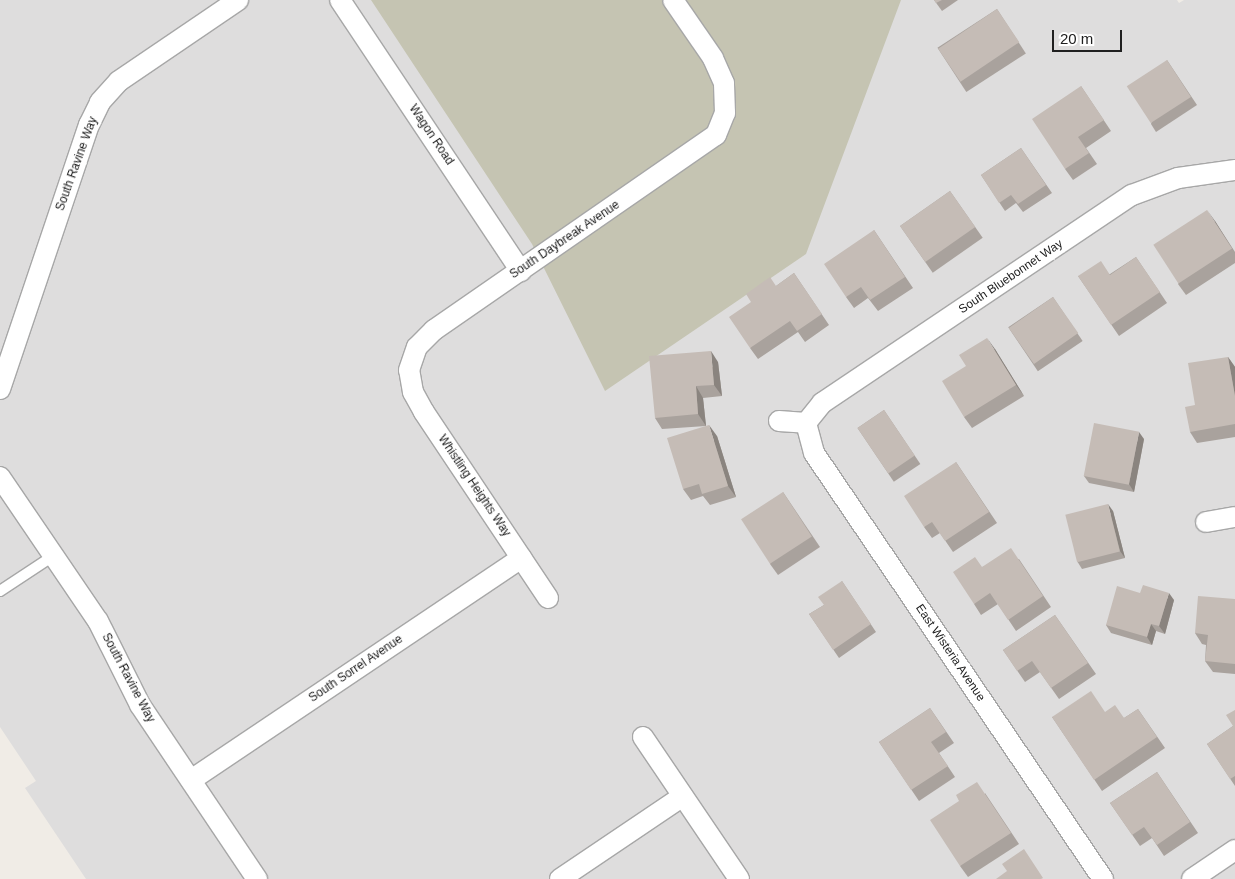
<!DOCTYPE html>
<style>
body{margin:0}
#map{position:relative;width:1235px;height:879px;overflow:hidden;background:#f0ece6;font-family:Arial,sans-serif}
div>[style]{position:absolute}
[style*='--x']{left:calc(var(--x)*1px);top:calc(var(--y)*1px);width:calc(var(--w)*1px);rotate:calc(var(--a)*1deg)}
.residential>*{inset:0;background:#dedddd}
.construction>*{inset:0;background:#c5c4b2}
.roads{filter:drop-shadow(1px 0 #a7a7a7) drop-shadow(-1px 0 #a7a7a7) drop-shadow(0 1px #a7a7a7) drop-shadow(0 -1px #a7a7a7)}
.lane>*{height:10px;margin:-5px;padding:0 5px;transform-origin:5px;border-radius:5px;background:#fff}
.street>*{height:20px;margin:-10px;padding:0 10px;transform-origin:10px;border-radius:10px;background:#fff}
.wall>*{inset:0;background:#a9a29d;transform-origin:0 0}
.shaded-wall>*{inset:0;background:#8a847f}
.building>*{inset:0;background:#c5bcb6;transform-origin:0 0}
span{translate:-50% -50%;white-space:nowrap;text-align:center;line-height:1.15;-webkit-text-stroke:4.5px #fff;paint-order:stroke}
.street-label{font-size:12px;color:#202020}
.scale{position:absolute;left:1052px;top:30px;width:70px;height:22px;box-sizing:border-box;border:2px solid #202020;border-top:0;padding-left:6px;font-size:15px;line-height:18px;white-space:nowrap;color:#202020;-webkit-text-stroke:4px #fff;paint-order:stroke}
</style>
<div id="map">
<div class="residential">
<i style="clip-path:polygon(0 0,1177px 0,1179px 3px,1184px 0,1235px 0,1235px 879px,86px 879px,25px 788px,36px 781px,0 727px)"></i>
</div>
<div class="construction">
<i style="clip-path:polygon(371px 0,901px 0,806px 254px,605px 391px,532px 244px)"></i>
</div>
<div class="roads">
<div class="lane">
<i style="--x:0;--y:591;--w:64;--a:-33.4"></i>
</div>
<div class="street">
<i style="--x:340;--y:0;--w:326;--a:56.3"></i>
<i style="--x:0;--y:389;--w:279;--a:-71.4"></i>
<i style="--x:89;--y:125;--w:25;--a:-64"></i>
<i style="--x:100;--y:102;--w:28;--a:-48"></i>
<i style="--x:119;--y:81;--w:144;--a:-34.2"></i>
<i style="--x:779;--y:421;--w:27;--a:4"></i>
<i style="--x:806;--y:423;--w:31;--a:75"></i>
<i style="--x:814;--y:453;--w:515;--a:55.85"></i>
<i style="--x:806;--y:423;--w:26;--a:-51"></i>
<i style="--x:822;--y:403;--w:373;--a:-33.9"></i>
<i style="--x:1132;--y:195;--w:49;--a:-20.3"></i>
<i style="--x:1178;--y:178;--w:58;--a:-8"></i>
<i style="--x:0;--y:477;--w:174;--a:55.8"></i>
<i style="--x:98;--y:621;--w:94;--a:63.4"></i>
<i style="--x:140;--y:705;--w:210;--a:56.1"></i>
<i style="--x:1206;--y:522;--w:29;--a:-10"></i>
<i style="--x:548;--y:598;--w:224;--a:-123.7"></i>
<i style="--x:424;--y:412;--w:23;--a:-119"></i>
<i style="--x:413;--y:392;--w:22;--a:-100"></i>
<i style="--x:409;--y:370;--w:24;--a:-71"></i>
<i style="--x:417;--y:347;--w:24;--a:-45"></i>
<i style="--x:434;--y:330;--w:343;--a:-34.7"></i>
<i style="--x:716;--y:135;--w:24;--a:-68"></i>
<i style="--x:725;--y:113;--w:30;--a:-92"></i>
<i style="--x:724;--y:83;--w:27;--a:-114"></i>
<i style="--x:713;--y:58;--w:70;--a:-124.6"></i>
<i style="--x:643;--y:737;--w:171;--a:55.9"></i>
<i style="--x:191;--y:780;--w:398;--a:-33.9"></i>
<i style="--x:560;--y:879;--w:148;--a:-34"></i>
<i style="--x:1192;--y:879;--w:52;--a:-34"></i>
</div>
</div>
<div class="wall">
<i style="clip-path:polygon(934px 0,958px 0,942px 11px)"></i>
<i style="left:997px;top:9px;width:53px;height:71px;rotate:57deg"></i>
<i style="clip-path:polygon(1167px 60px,1197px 105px,1156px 132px,1151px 124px)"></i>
<i style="clip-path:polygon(1081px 86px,1111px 131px,1086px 148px,1097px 164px,1073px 180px,1065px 169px)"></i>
<i style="clip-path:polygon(1021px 148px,1052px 193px,1023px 212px,1016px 203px,1005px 211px,981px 175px)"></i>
<i style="left:950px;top:191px;width:57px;height:61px;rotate:55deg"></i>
<i style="clip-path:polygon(1215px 221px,1235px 252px,1235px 263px,1186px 295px,1178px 284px)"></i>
<i style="clip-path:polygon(874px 230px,913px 288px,878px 311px,868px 298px,854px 308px,846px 297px)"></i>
<i style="clip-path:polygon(1136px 257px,1167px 303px,1119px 336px,1078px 276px,1110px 274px)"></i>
<i style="clip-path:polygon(794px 273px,829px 325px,805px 342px,798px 332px,758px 359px,750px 348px,776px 286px)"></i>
<i style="left:1053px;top:297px;width:53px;height:54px;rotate:56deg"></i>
<i style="clip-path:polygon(995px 349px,1024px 396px,972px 428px,964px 417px)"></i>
<i style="clip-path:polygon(1228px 357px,1235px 367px,1235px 437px,1197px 443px,1190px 432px,1195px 405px)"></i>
<i style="clip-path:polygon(718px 362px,722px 396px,703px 398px,706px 426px,662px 429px,655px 418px)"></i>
<i style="left:884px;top:410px;width:65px;height:32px;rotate:56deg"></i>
<i style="clip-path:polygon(717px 436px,736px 497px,710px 505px,703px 496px,691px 500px,683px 489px)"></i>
<i style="clip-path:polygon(1144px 439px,1134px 492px,1089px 483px,1084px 476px)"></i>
<i style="clip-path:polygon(956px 462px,997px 523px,953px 552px,940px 533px,932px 538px,924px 527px)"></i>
<i style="clip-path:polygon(783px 492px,820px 547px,778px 575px,770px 564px)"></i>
<i style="clip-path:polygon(1113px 511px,1125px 558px,1082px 569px,1077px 561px)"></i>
<i style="clip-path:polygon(1019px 559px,1051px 607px,1016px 631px,998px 604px,981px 615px,974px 604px,982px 567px)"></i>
<i style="clip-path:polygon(842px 581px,876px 632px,839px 658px,809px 614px,824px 605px)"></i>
<i style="clip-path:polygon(1140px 593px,1174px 600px,1165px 634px,1156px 631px,1152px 645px,1111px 633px,1106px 625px)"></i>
<i style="clip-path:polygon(1235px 599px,1235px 674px,1213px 672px,1205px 661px,1206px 645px,1202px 644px,1195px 633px)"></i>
<i style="clip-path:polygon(1055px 615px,1096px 674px,1059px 699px,1040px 672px,1025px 682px,1003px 650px)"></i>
<i style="clip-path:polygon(930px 708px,954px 743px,939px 753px,955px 777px,919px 801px,879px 742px)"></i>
<i style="clip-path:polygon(1138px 709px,1165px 748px,1102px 791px,1052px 717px,1105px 712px,1124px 718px)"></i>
<i style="clip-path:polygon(1235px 710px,1235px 786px,1207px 744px,1233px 726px)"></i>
<i style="clip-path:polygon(1157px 772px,1198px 833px,1164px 856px,1152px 838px,1140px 846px,1110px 803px)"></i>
<i style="clip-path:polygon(985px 793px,1019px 844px,968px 877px,960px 866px)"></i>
</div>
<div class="shaded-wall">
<i style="clip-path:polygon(1207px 210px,1215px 221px,1235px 253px)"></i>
<i style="clip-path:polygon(987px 338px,995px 349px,1024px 396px,1016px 385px)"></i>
<i style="clip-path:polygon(711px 351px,718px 362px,722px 396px,714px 385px)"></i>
<i style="clip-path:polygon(1228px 357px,1235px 367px,1235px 396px)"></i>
<i style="clip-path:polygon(696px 386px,703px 398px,706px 426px,698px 414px)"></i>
<i style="clip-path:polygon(709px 425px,717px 436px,736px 497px,728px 486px)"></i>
<i style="clip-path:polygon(1139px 432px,1144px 439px,1134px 492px,1129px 484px)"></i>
<i style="clip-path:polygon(1108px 504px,1113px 511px,1125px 558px,1120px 551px)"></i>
<i style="clip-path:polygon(1169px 593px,1174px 600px,1165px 634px,1159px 626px)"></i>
<i style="clip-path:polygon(1151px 624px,1156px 631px,1152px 645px,1147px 637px)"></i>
</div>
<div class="building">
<i style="clip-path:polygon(934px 0,942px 0,936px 3px)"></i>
<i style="left:997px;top:9px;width:40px;height:71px;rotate:56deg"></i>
<i style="left:1167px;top:60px;width:44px;height:48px;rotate:57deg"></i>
<i style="clip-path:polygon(1081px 86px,1104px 120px,1078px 137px,1089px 153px,1065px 169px,1032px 119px)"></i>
<i style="clip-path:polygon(1021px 148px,1046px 185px,1018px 204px,1011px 195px,999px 203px,981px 175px)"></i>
<i style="left:950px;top:191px;width:44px;height:61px;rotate:55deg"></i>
<i style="left:1207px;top:210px;width:46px;height:64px;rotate:57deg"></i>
<i style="clip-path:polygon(874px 230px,905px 277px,870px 300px,861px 287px,846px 297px,824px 264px)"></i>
<i style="clip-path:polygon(1136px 257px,1160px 292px,1111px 325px,1078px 276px,1101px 261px,1110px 275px)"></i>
<i style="clip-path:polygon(794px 273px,822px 314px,797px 331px,790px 321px,750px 348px,729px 317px,751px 302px,746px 294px,770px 277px,776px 286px)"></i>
<i style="left:1053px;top:297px;width:44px;height:54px;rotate:55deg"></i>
<i style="clip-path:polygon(987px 338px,1016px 385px,964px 417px,942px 381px,966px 366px,959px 355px)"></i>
<i style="clip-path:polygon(711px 351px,714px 385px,696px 386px,698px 414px,655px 418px,649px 356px)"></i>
<i style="clip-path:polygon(1228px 357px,1235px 396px,1235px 424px,1190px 432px,1185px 407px,1195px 405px,1188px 363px)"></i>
<i style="left:884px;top:410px;width:55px;height:32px;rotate:56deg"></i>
<i style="left:1094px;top:423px;width:46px;height:54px;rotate:11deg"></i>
<i style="clip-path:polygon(709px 425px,728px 486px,702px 494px,699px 484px,683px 489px,667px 438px)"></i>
<i style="clip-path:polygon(956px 462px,989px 512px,945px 541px,932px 522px,924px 527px,904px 496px)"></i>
<i style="left:783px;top:492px;width:53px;height:50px;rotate:57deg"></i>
<i style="left:1108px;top:504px;width:49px;height:44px;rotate:76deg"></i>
<i style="clip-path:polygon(1011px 548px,1043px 596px,1008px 620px,990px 593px,974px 604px,953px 572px,975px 557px,982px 567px)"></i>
<i style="clip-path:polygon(842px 581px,871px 624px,833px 650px,809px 614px,824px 605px,818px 597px)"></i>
<i style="clip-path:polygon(1143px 585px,1169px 593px,1159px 626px,1151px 624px,1147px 637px,1106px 625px,1117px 586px,1140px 593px)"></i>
<i style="clip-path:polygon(1198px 596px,1235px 599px,1235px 664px,1205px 661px,1208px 635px,1195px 633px)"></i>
<i style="clip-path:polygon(1055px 615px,1088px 663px,1051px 688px,1032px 661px,1017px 671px,1003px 650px)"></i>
<i style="clip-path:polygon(1091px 691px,1105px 712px,1115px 705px,1124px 718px,1138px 709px,1157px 737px,1094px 780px,1052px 717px)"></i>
<i style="clip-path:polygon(930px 708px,946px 732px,931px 742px,948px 766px,911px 790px,879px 742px)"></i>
<i style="clip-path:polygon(1235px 710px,1235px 776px,1230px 779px,1207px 744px,1233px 726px,1226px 715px)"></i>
<i style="clip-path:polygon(1157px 772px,1190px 822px,1157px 845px,1144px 827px,1132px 835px,1110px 803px)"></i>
<i style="clip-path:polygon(977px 782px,1011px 833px,960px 866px,930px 820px,959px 801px,956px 795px)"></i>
<i style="clip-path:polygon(1024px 849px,1043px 878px,1041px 879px,996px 879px,1007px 871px,1002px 864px)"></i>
</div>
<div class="street-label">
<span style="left:431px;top:135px;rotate:56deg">Wagon Road</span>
<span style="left:77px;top:164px;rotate:-70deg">South Ravine Way</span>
<span style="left:565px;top:240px;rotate:-34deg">South Daybreak Avenue</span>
<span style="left:1011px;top:277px;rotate:-34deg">South Bluebonnet Way</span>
<span style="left:474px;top:486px;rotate:56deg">Whistling Heights Way</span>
<span style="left:950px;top:653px;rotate:56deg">East Wisteria Avenue</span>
<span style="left:356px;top:669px;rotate:-34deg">South Sorrel Avenue</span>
<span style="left:128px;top:678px;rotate:62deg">South Ravine Way</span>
</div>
<div class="scale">20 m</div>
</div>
